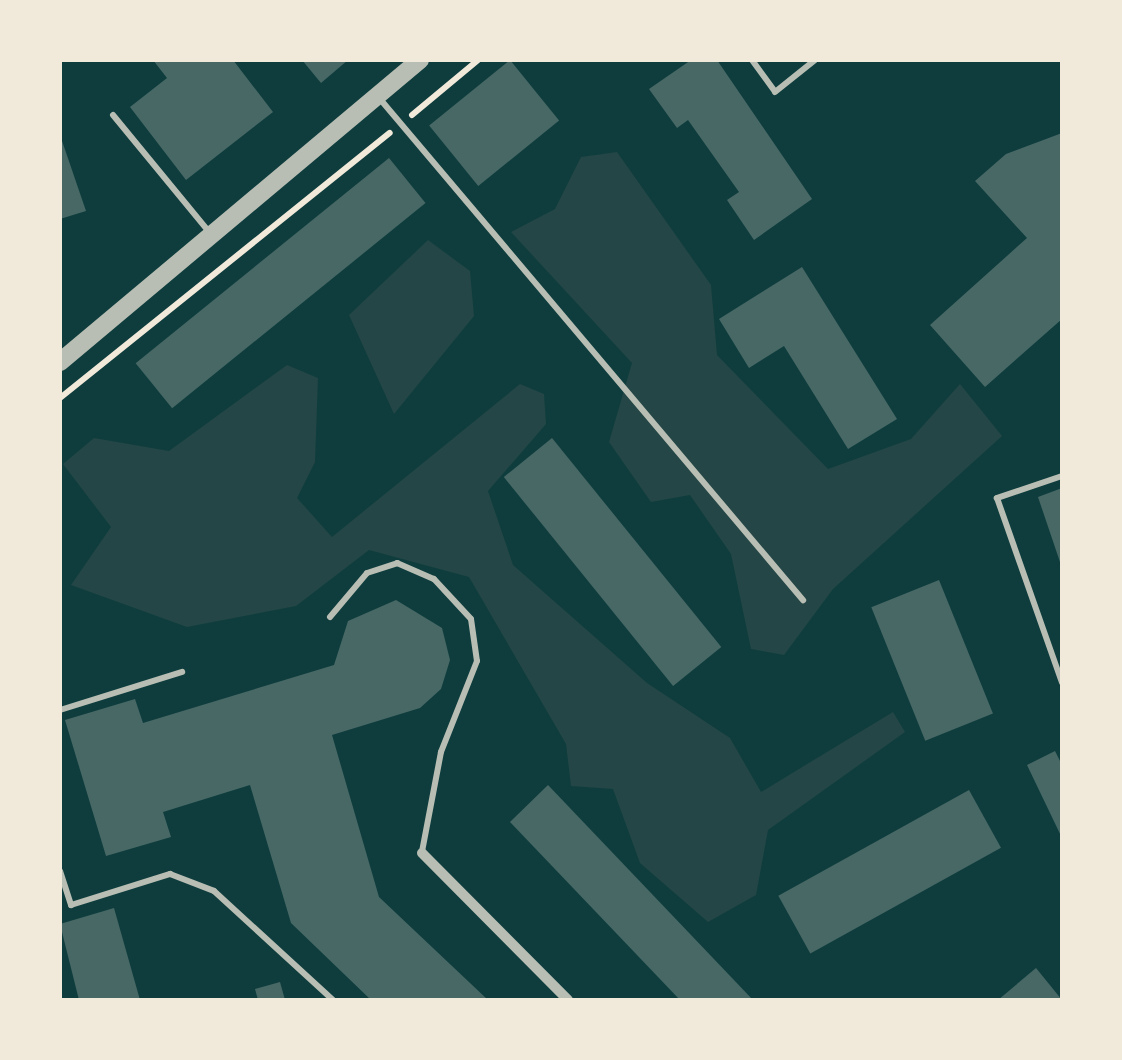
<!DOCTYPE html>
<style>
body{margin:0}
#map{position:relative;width:1122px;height:1060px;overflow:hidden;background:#0f3d3e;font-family:Mulish,sans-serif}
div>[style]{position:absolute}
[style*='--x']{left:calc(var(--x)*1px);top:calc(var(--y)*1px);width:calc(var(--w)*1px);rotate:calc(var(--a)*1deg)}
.green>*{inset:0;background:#244646}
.building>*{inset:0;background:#486865;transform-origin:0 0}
.path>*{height:6px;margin:-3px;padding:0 3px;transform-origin:3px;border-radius:3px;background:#f1e9da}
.service>*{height:6px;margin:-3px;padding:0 3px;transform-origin:3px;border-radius:3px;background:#b8beb3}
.minor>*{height:10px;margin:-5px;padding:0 5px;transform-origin:5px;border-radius:5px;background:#b8beb3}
.tertiary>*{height:18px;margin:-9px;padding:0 9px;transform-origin:9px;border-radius:9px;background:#b8beb3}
span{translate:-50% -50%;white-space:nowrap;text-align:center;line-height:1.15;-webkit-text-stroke:8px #f1e9da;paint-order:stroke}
.frame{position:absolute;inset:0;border:62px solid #f1e9da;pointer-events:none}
</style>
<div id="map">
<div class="green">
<i style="clip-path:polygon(617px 152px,711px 285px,717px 355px,828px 469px,911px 439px,960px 384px,1002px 436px,833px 589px,784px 655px,751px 649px,731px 554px,690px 495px,651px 502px,609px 442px,632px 363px,511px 232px,555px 209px,581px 157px)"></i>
<i style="clip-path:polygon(428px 240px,470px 271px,474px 316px,394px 414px,349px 315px)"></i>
<i style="clip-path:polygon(287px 365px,318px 378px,315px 462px,297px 498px,332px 537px,520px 384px,544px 394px,546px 424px,488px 491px,513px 565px,647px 683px,730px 738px,761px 792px,893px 712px,905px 732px,768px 830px,756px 895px,708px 922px,640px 863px,613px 789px,571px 786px,566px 744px,469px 577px,369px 550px,296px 606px,187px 627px,71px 585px,111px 527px,63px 464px,94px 438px,169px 451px)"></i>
</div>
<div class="building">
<i style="clip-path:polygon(153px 60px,233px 60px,273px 112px,186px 180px,130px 107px,167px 78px)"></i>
<i style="clip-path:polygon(302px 60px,348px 60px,321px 83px)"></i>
<i style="left:510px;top:60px;width:78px;height:104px;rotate:51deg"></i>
<i style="clip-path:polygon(691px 60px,717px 60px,812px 199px,754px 240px,727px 200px,739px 192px,688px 120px,677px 128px,649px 89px)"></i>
<i style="clip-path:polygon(1062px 133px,1062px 319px,985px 387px,930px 325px,1027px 238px,975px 181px,1006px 154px)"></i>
<i style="clip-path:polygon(60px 135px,86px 211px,60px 219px)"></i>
<i style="left:389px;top:158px;width:58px;height:326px;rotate:51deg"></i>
<i style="clip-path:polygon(802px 267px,897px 419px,848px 449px,784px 346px,749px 368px,719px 319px)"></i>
<i style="left:552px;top:438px;width:269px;height:62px;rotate:51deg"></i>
<i style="clip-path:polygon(1062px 488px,1062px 565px,1061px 565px,1038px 497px)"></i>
<i style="left:939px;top:580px;width:144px;height:73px;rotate:68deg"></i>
<i style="clip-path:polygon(396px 600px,442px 628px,450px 660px,441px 689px,420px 708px,332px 735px,379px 897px,488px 1000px,371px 1000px,291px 923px,250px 785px,163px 812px,171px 837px,106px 856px,65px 720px,135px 699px,143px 723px,334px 665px,348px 621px)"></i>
<i style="clip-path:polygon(1055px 751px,1062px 765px,1062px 838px,1027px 765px)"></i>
<i style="clip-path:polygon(548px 785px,753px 1000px,680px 1000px,510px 822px)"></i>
<i style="left:969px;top:790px;width:66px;height:218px;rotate:61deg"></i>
<i style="clip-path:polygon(114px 908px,140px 1000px,79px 1000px,60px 924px)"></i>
<i style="clip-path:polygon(1036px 968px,1062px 1000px,998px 1000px)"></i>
<i style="clip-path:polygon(280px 982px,285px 1000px,258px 1000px,255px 989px)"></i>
</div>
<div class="path">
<i style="--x:412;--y:115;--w:86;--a:-39.8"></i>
<i style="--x:60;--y:398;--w:423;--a:-38.8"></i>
</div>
<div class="service">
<i style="--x:752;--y:60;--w:39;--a:54"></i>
<i style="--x:775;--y:92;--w:51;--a:-38.7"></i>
<i style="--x:380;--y:99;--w:656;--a:49.83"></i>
<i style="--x:113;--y:115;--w:151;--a:50.6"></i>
<i style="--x:1062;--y:476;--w:69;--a:161.3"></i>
<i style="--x:997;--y:498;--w:196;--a:70.6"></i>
<i style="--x:330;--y:617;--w:57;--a:-49.9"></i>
<i style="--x:367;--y:573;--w:32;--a:-18"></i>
<i style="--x:397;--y:563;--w:40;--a:23.4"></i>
<i style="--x:434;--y:579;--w:54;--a:47.2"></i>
<i style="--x:471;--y:619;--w:42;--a:81.9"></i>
<i style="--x:477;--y:661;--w:98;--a:111.6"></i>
<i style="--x:441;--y:752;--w:102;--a:100.8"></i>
<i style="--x:60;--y:710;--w:128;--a:-17.3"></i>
<i style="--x:60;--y:871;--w:36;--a:72"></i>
<i style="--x:71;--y:905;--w:104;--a:-17.4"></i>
<i style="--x:170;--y:874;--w:47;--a:21.1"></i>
<i style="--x:214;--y:891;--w:161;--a:42.5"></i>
</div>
<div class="minor">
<i style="--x:422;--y:853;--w:207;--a:45.2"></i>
</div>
<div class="tertiary">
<i style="--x:60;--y:362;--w:470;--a:-40"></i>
</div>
<div class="frame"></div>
</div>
